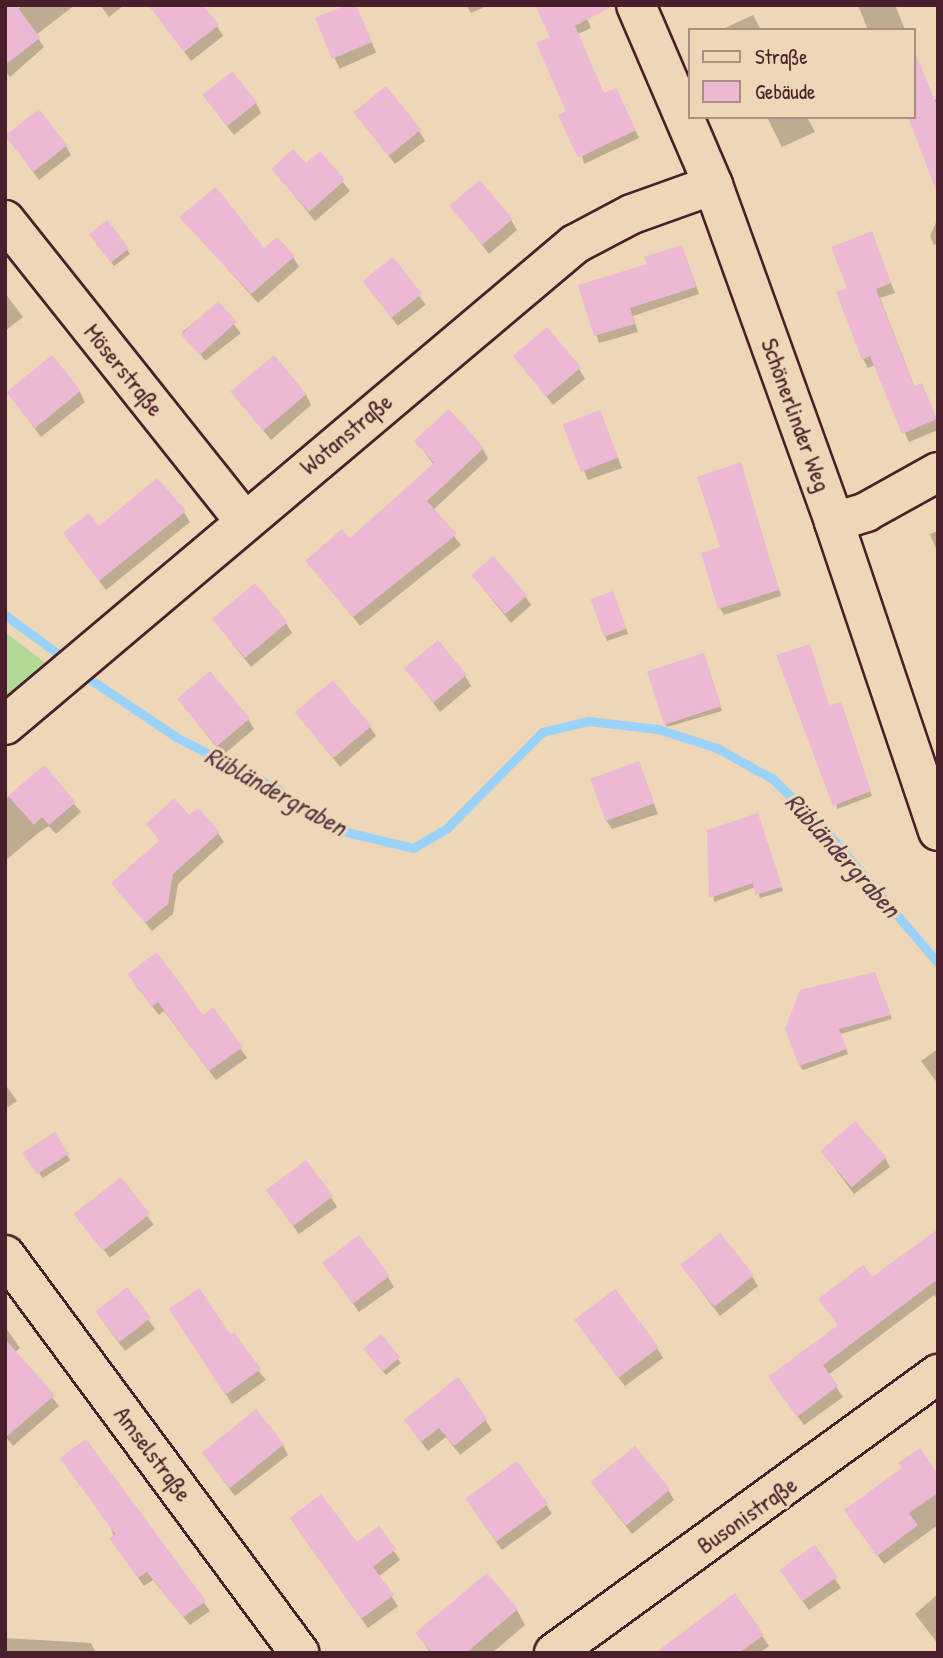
<!DOCTYPE html>
<meta charset="utf-8">
<style>
body{margin:0}
#map{position:relative;width:943px;height:1658px;overflow:hidden;background:#edd7b6;font-family:"Patrick Hand",sans-serif}
div>[style]{position:absolute}
[style*='--x']{left:calc(var(--x)*1px);top:calc(var(--y)*1px);width:calc(var(--w)*1px);rotate:calc(var(--a)*1deg)}
.green>*{inset:0;background:#b2d996}
.shadow>*{inset:0;background:#0003;transform-origin:0 0}
.stream>*{height:9px;margin:-4.5px;padding:0 4.5px;transform-origin:4.5px;border-radius:4.5px;background:#9bd2fa}
.building>*{inset:0;background:#ecb8d4;transform-origin:0 0}
.roads{filter:drop-shadow(2px 0 #4a1f2b) drop-shadow(-2px 0 #4a1f2b) drop-shadow(0 2px #4a1f2b) drop-shadow(0 -2px #4a1f2b)}
.minor>*{height:38px;margin:-19px;padding:0 19px;transform-origin:19px;border-radius:19px;background:#edd7b6}
span{translate:-50% -50%;white-space:nowrap;text-align:center;line-height:1.15;-webkit-text-stroke:6px #edd7b6;paint-order:stroke}
.street-label{font-size:24px;color:#4a1f2b}
.water-label{font-size:26px;color:#563a4a;font-style:italic}
.frame{position:absolute;inset:0;border:7px solid #4a1f2b;pointer-events:none}
.legend{position:absolute;left:688px;top:28px;width:228px;height:91px;box-sizing:border-box;background:#edd7b6;border:2px solid #ac8d7e;margin:0;padding:9px 12px;list-style:none;font-size:21px;color:#4a1f2b}
.legend li{display:flex;align-items:center;gap:14px;height:35px}
.legend b{width:35px;border:2px solid #ac8d7e}
</style>
<div id="map">
<div class="green">
<i style="clip-path:polygon(5px 632px,48px 665px,5px 698px)"></i>
</div>
<div class="shadow">
<i style="clip-path:polygon(23px 5px,75px 5px,36px 35px,44px 47px,10px 77px,5px 71px,5px 19px)"></i>
<i style="clip-path:polygon(100px 5px,124px 5px,109px 17px)"></i>
<i style="left:355px;top:5px;width:52px;height:40px;rotate:66deg"></i>
<i style="clip-path:polygon(466px 5px,489px 5px,471px 13px)"></i>
<i style="clip-path:polygon(581px 5px,591px 28px,578px 34px,604px 95px,619px 97px,639px 138px,584px 164px,552px 38px)"></i>
<i style="clip-path:polygon(858px 5px,899px 5px,896px 7px,905px 30px,868px 30px)"></i>
<i style="clip-path:polygon(157px 15px,217px 26px,223px 36px,191px 61px)"></i>
<i style="clip-path:polygon(753px 15px,761px 30px,721px 30px)"></i>
<i style="clip-path:polygon(913px 49px,934px 100px,938px 98px,938px 162px,930px 165px,913px 117px)"></i>
<i style="clip-path:polygon(204px 96px,256px 103px,261px 113px,234px 135px)"></i>
<i style="clip-path:polygon(356px 113px,419px 131px,425px 141px,395px 164px)"></i>
<i style="clip-path:polygon(767px 117px,807px 117px,815px 132px,782px 147px)"></i>
<i style="clip-path:polygon(7px 136px,66px 146px,71px 155px,39px 180px)"></i>
<i style="clip-path:polygon(320px 154px,350px 191px,315px 221px,273px 169px,306px 166px)"></i>
<i style="clip-path:polygon(452px 206px,511px 220px,517px 230px,489px 254px)"></i>
<i style="clip-path:polygon(181px 217px,264px 251px,293px 257px,299px 267px,258px 303px)"></i>
<i style="clip-path:polygon(938px 218px,938px 243px,934px 245px,930px 236px)"></i>
<i style="clip-path:polygon(107px 222px,130px 254px,114px 266px,93px 239px)"></i>
<i style="clip-path:polygon(871px 233px,895px 293px,880px 298px,915px 388px,922px 385px,938px 422px,938px 430px,909px 442px,875px 365px,868px 368px,863px 359px)"></i>
<i style="clip-path:polygon(685px 255px,699px 294px,633px 316px,638px 332px,599px 343px,580px 286px)"></i>
<i style="left:392px;top:260px;width:56px;height:35px;rotate:53deg"></i>
<i style="clip-path:polygon(5px 293px,23px 317px,5px 331px)"></i>
<i style="left:218px;top:304px;width:37px;height:45px;rotate:52deg"></i>
<i style="clip-path:polygon(515px 356px,579px 369px,585px 379px,553px 405px)"></i>
<i style="clip-path:polygon(8px 392px,80px 392px,85px 402px,41px 437px)"></i>
<i style="clip-path:polygon(233px 393px,306px 395px,311px 405px,271px 440px)"></i>
<i style="clip-path:polygon(604px 422px,622px 468px,588px 480px,564px 425px)"></i>
<i style="clip-path:polygon(416px 441px,483px 449px,488px 459px,433px 510px,461px 545px,360px 626px,308px 561px,350px 541px,434px 465px)"></i>
<i style="clip-path:polygon(740px 465px,781px 596px,724px 615px,720px 608px,722px 549px)"></i>
<i style="clip-path:polygon(184px 512px,190px 522px,106px 590px,71px 543px,99px 529px)"></i>
<i style="clip-path:polygon(938px 531px,938px 554px,930px 534px)"></i>
<i style="clip-path:polygon(473px 576px,525px 596px,531px 605px,511px 623px)"></i>
<i style="clip-path:polygon(614px 597px,628px 634px,607px 641px,592px 600px)"></i>
<i style="clip-path:polygon(214px 620px,286px 623px,292px 633px,251px 667px)"></i>
<i style="clip-path:polygon(706px 660px,722px 711px,667px 727px,665px 723px)"></i>
<i style="clip-path:polygon(407px 668px,465px 676px,471px 686px,440px 712px)"></i>
<i style="clip-path:polygon(179px 700px,248px 719px,254px 729px,223px 755px)"></i>
<i style="clip-path:polygon(830px 707px,843px 708px,872px 796px,837px 809px)"></i>
<i style="clip-path:polygon(297px 713px,370px 727px,376px 736px,340px 767px)"></i>
<i style="clip-path:polygon(638px 763px,658px 814px,612px 829px,606px 820px)"></i>
<i style="clip-path:polygon(43px 768px,81px 812px,56px 834px,49px 826px,38px 833px,5px 861px,5px 799px)"></i>
<i style="clip-path:polygon(189px 818px,218px 833px,224px 842px,178px 884px,173px 914px,152px 931px,114px 884px,161px 842px,148px 825px)"></i>
<i style="clip-path:polygon(760px 820px,783px 891px,760px 898px,756px 887px,714px 902px,709px 831px)"></i>
<i style="clip-path:polygon(877px 979px,892px 1019px,840px 1034px,848px 1054px,803px 1070px,800px 1066px)"></i>
<i style="clip-path:polygon(135px 985px,203px 1017px,213px 1009px,247px 1058px,216px 1080px,164px 1011px,159px 1015px)"></i>
<i style="clip-path:polygon(938px 1049px,938px 1084px,921px 1061px)"></i>
<i style="clip-path:polygon(5px 1084px,17px 1101px,5px 1109px)"></i>
<i style="left:54px;top:1135px;width:30px;height:33px;rotate:57deg"></i>
<i style="clip-path:polygon(821px 1150px,885px 1158px,890px 1167px,854px 1194px)"></i>
<i style="left:120px;top:1180px;width:56px;height:55px;rotate:53deg"></i>
<i style="clip-path:polygon(331px 1197px,337px 1207px,299px 1234px,274px 1200px)"></i>
<i style="clip-path:polygon(938px 1232px,938px 1300px,934px 1295px,828px 1375px,843px 1397px,804px 1425px,776px 1387px,839px 1326px,820px 1299px,872px 1279px)"></i>
<i style="clip-path:polygon(682px 1266px,752px 1276px,758px 1286px,720px 1316px)"></i>
<i style="clip-path:polygon(330px 1272px,388px 1277px,394px 1287px,359px 1312px)"></i>
<i style="clip-path:polygon(127px 1289px,155px 1329px,125px 1351px,103px 1321px)"></i>
<i style="clip-path:polygon(177px 1319px,230px 1337px,266px 1380px,232px 1404px)"></i>
<i style="clip-path:polygon(5px 1327px,20px 1348px,15px 1352px,59px 1406px,13px 1446px,5px 1436px)"></i>
<i style="clip-path:polygon(582px 1330px,657px 1348px,663px 1358px,625px 1386px)"></i>
<i style="clip-path:polygon(381px 1336px,401px 1363px,386px 1375px,368px 1354px)"></i>
<i style="clip-path:polygon(458px 1380px,492px 1430px,460px 1455px,446px 1437px,428px 1451px,412px 1430px)"></i>
<i style="clip-path:polygon(86px 1442px,210px 1611px,190px 1625px,153px 1580px,144px 1586px,117px 1548px)"></i>
<i style="clip-path:polygon(283px 1445px,288px 1455px,235px 1496px,203px 1453px)"></i>
<i style="clip-path:polygon(938px 1477px,938px 1525px,884px 1564px,852px 1521px)"></i>
<i style="clip-path:polygon(669px 1491px,674px 1500px,632px 1534px,599px 1492px)"></i>
<i style="clip-path:polygon(546px 1504px,552px 1514px,502px 1550px,473px 1509px)"></i>
<i style="clip-path:polygon(297px 1528px,357px 1544px,378px 1528px,400px 1560px,378px 1577px,398px 1606px,368px 1628px)"></i>
<i style="clip-path:polygon(814px 1548px,841px 1588px,809px 1610px,788px 1580px)"></i>
<i style="clip-path:polygon(938px 1594px,938px 1644px,915px 1614px)"></i>
<i style="clip-path:polygon(735px 1596px,769px 1646px,759px 1653px,658px 1653px)"></i>
<i style="clip-path:polygon(517px 1610px,525px 1625px,492px 1653px,430px 1653px,418px 1633px)"></i>
<i style="clip-path:polygon(5px 1638px,91px 1643px,96px 1653px,5px 1653px)"></i>
</div>
<div class="stream">
<i style="--x:5;--y:615;--w:63;--a:36"></i>
<i style="--x:82;--y:674;--w:113;--a:33.8"></i>
<i style="--x:176;--y:737;--w:114;--a:27.2"></i>
<i style="--x:277;--y:789;--w:70;--a:35.1"></i>
<i style="--x:334;--y:829;--w:81;--a:13.5"></i>
<i style="--x:413;--y:848;--w:39;--a:-30"></i>
<i style="--x:447;--y:828;--w:135;--a:-45.3"></i>
<i style="--x:542;--y:732;--w:47;--a:-13.4"></i>
<i style="--x:588;--y:721;--w:70;--a:6.5"></i>
<i style="--x:658;--y:729;--w:62;--a:17.9"></i>
<i style="--x:717;--y:748;--w:64;--a:29"></i>
<i style="--x:773;--y:779;--w:82;--a:45"></i>
<i style="--x:831;--y:837;--w:165;--a:49.7"></i>
</div>
<div class="building">
<i style="clip-path:polygon(5px 5px,16px 5px,40px 38px,5px 65px)"></i>
<i style="clip-path:polygon(148px 5px,203px 5px,219px 25px,184px 52px)"></i>
<i style="clip-path:polygon(346px 5px,356px 5px,372px 42px,332px 59px,315px 18px)"></i>
<i style="clip-path:polygon(535px 5px,615px 5px,575px 26px,604px 93px,616px 88px,636px 130px,578px 158px,558px 115px,566px 111px,536px 43px,550px 37px)"></i>
<i style="clip-path:polygon(914px 50px,938px 108px,936px 190px,908px 117px,913px 117px)"></i>
<i style="left:232px;top:71px;width:40px;height:38px;rotate:51deg"></i>
<i style="left:386px;top:86px;width:56px;height:42px;rotate:51deg"></i>
<i style="left:39px;top:109px;width:46px;height:43px;rotate:52deg"></i>
<i style="clip-path:polygon(293px 149px,306px 163px,320px 151px,345px 180px,309px 212px,271px 169px)"></i>
<i style="left:480px;top:180px;width:51px;height:40px;rotate:50deg"></i>
<i style="clip-path:polygon(216px 187px,264px 248px,277px 237px,295px 256px,251px 294px,179px 217px)"></i>
<i style="left:107px;top:220px;width:36px;height:23px;rotate:52deg"></i>
<i style="clip-path:polygon(872px 231px,891px 283px,876px 289px,914px 386px,922px 383px,937px 419px,902px 434px,870px 356px,862px 360px,836px 292px,847px 288px,831px 247px)"></i>
<i style="clip-path:polygon(682px 245px,696px 287px,630px 308px,635px 324px,594px 336px,578px 285px,647px 264px,644px 257px)"></i>
<i style="left:393px;top:257px;width:47px;height:39px;rotate:52deg"></i>
<i style="left:218px;top:301px;width:28px;height:50px;rotate:48deg"></i>
<i style="left:547px;top:327px;width:53px;height:45px;rotate:50deg"></i>
<i style="left:52px;top:355px;width:46px;height:59px;rotate:51deg"></i>
<i style="left:274px;top:355px;width:51px;height:57px;rotate:50deg"></i>
<i style="clip-path:polygon(449px 409px,484px 448px,427px 501px,457px 534px,353px 617px,305px 561px,342px 529px,350px 538px,434px 463px,414px 441px)"></i>
<i style="left:600px;top:410px;width:51px;height:40px;rotate:69deg"></i>
<i style="clip-path:polygon(741px 462px,779px 590px,718px 609px,701px 553px,720px 547px,697px 477px)"></i>
<i style="clip-path:polygon(157px 478px,186px 511px,99px 581px,63px 533px,89px 513px,99px 526px)"></i>
<i style="left:493px;top:556px;width:52px;height:29px;rotate:49deg"></i>
<i style="left:255px;top:583px;width:51px;height:56px;rotate:50deg"></i>
<i style="left:613px;top:591px;width:40px;height:24px;rotate:70deg"></i>
<i style="left:438px;top:640px;width:45px;height:44px;rotate:50deg"></i>
<i style="clip-path:polygon(810px 644px,829px 705px,841px 702px,871px 791px,833px 806px,776px 655px)"></i>
<i style="left:704px;top:653px;width:56px;height:60px;rotate:72deg"></i>
<i style="left:210px;top:671px;width:62px;height:43px;rotate:50deg"></i>
<i style="left:333px;top:680px;width:60px;height:50px;rotate:50deg"></i>
<i style="left:639px;top:761px;width:45px;height:52px;rotate:70deg"></i>
<i style="clip-path:polygon(44px 765px,76px 802px,49px 825px,42px 817px,34px 825px,8px 796px)"></i>
<i style="clip-path:polygon(174px 798px,189px 815px,198px 808px,220px 832px,173px 874px,168px 904px,145px 923px,111px 883px,160px 840px,146px 824px)"></i>
<i style="clip-path:polygon(758px 813px,782px 887px,755px 895px,753px 883px,709px 898px,707px 830px)"></i>
<i style="clip-path:polygon(157px 952px,203px 1015px,213px 1007px,243px 1047px,209px 1071px,158px 1002px,152px 1007px,127px 974px)"></i>
<i style="clip-path:polygon(875px 972px,891px 1015px,839px 1029px,847px 1049px,799px 1066px,785px 1029px,800px 990px)"></i>
<i style="left:855px;top:1121px;width:48px;height:46px;rotate:49deg"></i>
<i style="left:55px;top:1132px;width:26px;height:38px;rotate:58deg"></i>
<i style="left:306px;top:1160px;width:45px;height:50px;rotate:53deg"></i>
<i style="left:121px;top:1177px;width:47px;height:60px;rotate:52deg"></i>
<i style="clip-path:polygon(938px 1229px,938px 1279px,823px 1365px,838px 1386px,797px 1417px,768px 1377px,838px 1325px,818px 1299px,863px 1265px,872px 1277px)"></i>
<i style="left:720px;top:1233px;width:54px;height:51px;rotate:51deg"></i>
<i style="left:359px;top:1235px;width:51px;height:46px;rotate:53deg"></i>
<i style="left:127px;top:1287px;width:39px;height:40px;rotate:52deg"></i>
<i style="clip-path:polygon(199px 1288px,230px 1334px,234px 1332px,261px 1369px,225px 1395px,169px 1309px)"></i>
<i style="left:615px;top:1289px;width:73px;height:51px;rotate:53deg"></i>
<i style="left:381px;top:1334px;width:30px;height:23px;rotate:50deg"></i>
<i style="clip-path:polygon(5px 1339px,55px 1395px,5px 1438px)"></i>
<i style="clip-path:polygon(458px 1377px,487px 1419px,454px 1446px,439px 1428px,421px 1442px,404px 1420px)"></i>
<i style="left:256px;top:1409px;width:45px;height:70px;rotate:51deg"></i>
<i style="clip-path:polygon(86px 1439px,206px 1601px,183px 1617px,147px 1572px,138px 1578px,109px 1538px,115px 1534px,60px 1458px)"></i>
<i style="left:635px;top:1446px;width:56px;height:57px;rotate:51deg"></i>
<i style="clip-path:polygon(920px 1448px,938px 1474px,938px 1493px,909px 1513px,918px 1525px,877px 1556px,844px 1510px,902px 1468px,898px 1463px)"></i>
<i style="left:517px;top:1461px;width:53px;height:64px;rotate:54deg"></i>
<i style="clip-path:polygon(321px 1494px,357px 1542px,379px 1526px,396px 1549px,373px 1567px,394px 1595px,361px 1619px,290px 1518px)"></i>
<i style="left:815px;top:1545px;width:39px;height:43px;rotate:55deg"></i>
<i style="clip-path:polygon(487px 1573px,518px 1609px,466px 1653px,432px 1653px,415px 1633px)"></i>
<i style="clip-path:polygon(735px 1593px,764px 1635px,739px 1653px,655px 1653px)"></i>
</div>
<div class="roads">
<div class="minor">
<i style="--x:636;--y:5;--w:196;--a:66.8"></i>
<i style="--x:713;--y:185;--w:358;--a:70.2"></i>
<i style="--x:834;--y:522;--w:326;--a:71.4"></i>
<i style="--x:5;--y:220;--w:384;--a:51.5"></i>
<i style="--x:834;--y:522;--w:34;--a:-17"></i>
<i style="--x:866;--y:512;--w:82;--a:-29.1"></i>
<i style="--x:5;--y:725;--w:746;--a:-40.16"></i>
<i style="--x:575;--y:244;--w:64;--a:-27.8"></i>
<i style="--x:632;--y:214;--w:86;--a:-19.7"></i>
<i style="--x:5;--y:1255;--w:495;--a:53.5"></i>
<i style="--x:554;--y:1653;--w:475;--a:-36"></i>
</div>
</div>
<div class="street-label">
<span style="left:124px;top:370px;rotate:51deg">Möserstraße</span>
<span style="left:796px;top:415px;rotate:70deg">Schönerlinder Weg</span>
<span style="left:346px;top:434px;rotate:-40deg">Wotanstraße</span>
<span style="left:153px;top:1454px;rotate:53deg">Amselstraße</span>
<span style="left:747px;top:1515px;rotate:-35deg">Busonistraße</span>
</div>
<div class="water-label">
<span style="left:276px;top:791px;rotate:29deg">Rübländergraben</span>
<span style="left:843px;top:855px;rotate:48deg">Rübländergraben</span>
</div>
<div class="frame"></div>
<ul class="legend">
<li><b style="height:9px;background:#edd7b6"></b>Straße</li>
<li><b style="height:19px;background:#ecb8d4"></b>Gebäude</li>
</ul>
</div>
